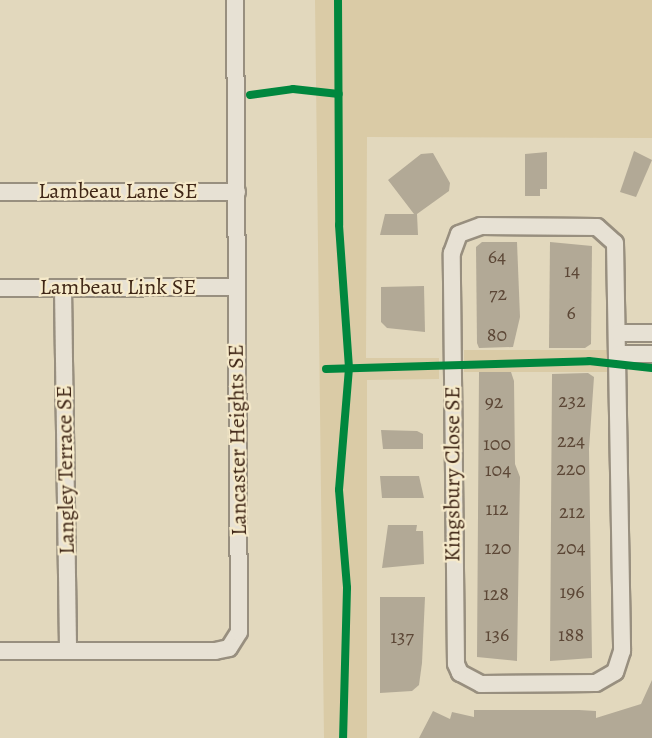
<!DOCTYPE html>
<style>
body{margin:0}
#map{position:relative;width:652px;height:738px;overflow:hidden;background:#e2d8bd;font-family:Alegreya,serif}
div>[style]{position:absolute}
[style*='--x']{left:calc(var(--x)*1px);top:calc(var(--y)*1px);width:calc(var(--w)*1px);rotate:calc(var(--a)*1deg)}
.green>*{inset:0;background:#dacba6;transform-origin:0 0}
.building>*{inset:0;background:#b2a996}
.roads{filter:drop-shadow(2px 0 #988f7f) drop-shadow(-2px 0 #988f7f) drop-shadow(0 2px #988f7f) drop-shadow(0 -2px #988f7f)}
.street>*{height:16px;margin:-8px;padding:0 8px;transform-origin:8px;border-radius:8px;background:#e7e1d4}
.cycleway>*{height:8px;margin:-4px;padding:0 4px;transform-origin:4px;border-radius:4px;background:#00873e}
span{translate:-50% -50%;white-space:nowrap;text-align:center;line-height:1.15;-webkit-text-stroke:4.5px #f6eaca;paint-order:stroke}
.number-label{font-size:20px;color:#5c4736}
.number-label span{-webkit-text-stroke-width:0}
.street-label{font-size:22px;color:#3f2616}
</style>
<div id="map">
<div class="green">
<i style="clip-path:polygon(315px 0,652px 0,652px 138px,367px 137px,366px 358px,439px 358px,439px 379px,367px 380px,367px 738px,324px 738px)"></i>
<i style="left:464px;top:350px;width:144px;height:22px"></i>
</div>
<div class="building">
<i style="clip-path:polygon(634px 151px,652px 160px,636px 197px,620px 192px)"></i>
<i style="clip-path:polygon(547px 152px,547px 189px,540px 189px,540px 196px,525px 196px,525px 154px)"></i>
<i style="clip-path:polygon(433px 153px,450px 183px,449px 191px,417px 214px,418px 235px,380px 235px,385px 214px,414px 214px,388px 180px,421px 154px)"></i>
<i style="clip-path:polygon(482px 242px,517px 242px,520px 317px,513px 347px,479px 348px,477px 343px,476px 247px)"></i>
<i style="clip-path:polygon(550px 242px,592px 246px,591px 344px,585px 348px,549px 348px)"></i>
<i style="clip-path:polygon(424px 286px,425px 332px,387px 328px,381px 322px,381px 287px)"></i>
<i style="clip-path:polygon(479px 372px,511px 372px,514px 381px,515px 464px,520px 477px,517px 661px,477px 657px)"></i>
<i style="clip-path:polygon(588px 373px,594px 377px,589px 449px,592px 658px,550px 661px,552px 374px)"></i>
<i style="clip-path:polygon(381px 430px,417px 431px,423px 434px,423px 449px,383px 449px)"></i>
<i style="clip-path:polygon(380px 476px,419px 476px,424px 498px,382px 498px)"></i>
<i style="clip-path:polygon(388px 525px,417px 525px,416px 531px,423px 531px,424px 564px,382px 568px)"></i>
<i style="clip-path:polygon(380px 597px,425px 597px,422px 663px,419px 685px,412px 691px,380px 693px)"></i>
<i style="clip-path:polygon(652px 680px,652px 738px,419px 738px,433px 711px,450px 719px,452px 712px,474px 717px,474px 710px,579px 710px,596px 711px,596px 718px,641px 704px)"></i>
</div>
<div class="roads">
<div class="street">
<i style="--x:0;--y:192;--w:237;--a:0"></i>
<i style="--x:481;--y:226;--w:116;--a:0.5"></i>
<i style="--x:597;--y:227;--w:24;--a:42"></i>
<i style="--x:615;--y:243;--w:408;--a:89"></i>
<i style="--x:622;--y:651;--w:22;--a:108"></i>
<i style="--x:615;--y:672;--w:22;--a:150"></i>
<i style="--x:596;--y:683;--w:115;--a:179.5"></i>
<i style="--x:481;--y:684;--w:24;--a:-152"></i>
<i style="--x:460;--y:673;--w:10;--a:-114"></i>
<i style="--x:456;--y:664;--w:411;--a:-90.6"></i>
<i style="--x:452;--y:253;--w:20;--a:-70"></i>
<i style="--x:459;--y:234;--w:23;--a:-20"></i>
<i style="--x:0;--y:288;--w:237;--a:-0.2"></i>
<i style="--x:63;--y:288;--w:363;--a:89.2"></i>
<i style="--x:619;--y:333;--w:33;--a:0"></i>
<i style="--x:619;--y:354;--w:33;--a:0"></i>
<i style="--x:0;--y:651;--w:215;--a:0"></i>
<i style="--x:215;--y:651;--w:14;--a:-12"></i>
<i style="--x:229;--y:648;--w:19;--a:-58"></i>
<i style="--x:239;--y:632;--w:632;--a:-90.36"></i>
</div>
</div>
<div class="cycleway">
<i style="--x:338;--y:0;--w:225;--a:89.7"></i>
<i style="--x:339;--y:225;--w:143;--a:86"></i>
<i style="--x:349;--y:368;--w:122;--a:94.7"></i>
<i style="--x:339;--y:490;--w:98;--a:85.3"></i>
<i style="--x:347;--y:588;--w:150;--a:91.5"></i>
<i style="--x:250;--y:95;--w:43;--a:-7.9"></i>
<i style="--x:293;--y:89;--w:46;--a:6.2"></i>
<i style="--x:326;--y:369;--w:263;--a:-1.7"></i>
<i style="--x:589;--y:361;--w:63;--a:6.3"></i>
</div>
<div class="number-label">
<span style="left:497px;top:256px">64</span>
<span style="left:572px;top:270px">14</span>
<span style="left:498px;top:293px">72</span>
<span style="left:571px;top:312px">6</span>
<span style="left:497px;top:334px">80</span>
<span style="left:572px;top:400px">232</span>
<span style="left:494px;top:401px">92</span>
<span style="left:571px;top:440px">224</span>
<span style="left:497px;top:443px">100</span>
<span style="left:571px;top:468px">220</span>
<span style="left:498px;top:469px">104</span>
<span style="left:497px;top:508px">112</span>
<span style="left:572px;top:511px">212</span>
<span style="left:498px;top:547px">120</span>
<span style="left:571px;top:547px">204</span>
<span style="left:572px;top:591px">196</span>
<span style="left:496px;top:593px">128</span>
<span style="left:497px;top:634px">136</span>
<span style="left:571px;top:634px">188</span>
<span style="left:402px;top:636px">137</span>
</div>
<div class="street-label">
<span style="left:118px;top:192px">Lambeau Lane SE</span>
<span style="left:118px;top:288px">Lambeau Link SE</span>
<span style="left:238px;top:440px;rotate:-91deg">Lancaster Heights SE</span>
<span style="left:66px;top:470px;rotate:-91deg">Langley Terrace SE</span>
<span style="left:453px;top:474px;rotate:-90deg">Kingsbury Close SE</span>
</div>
</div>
